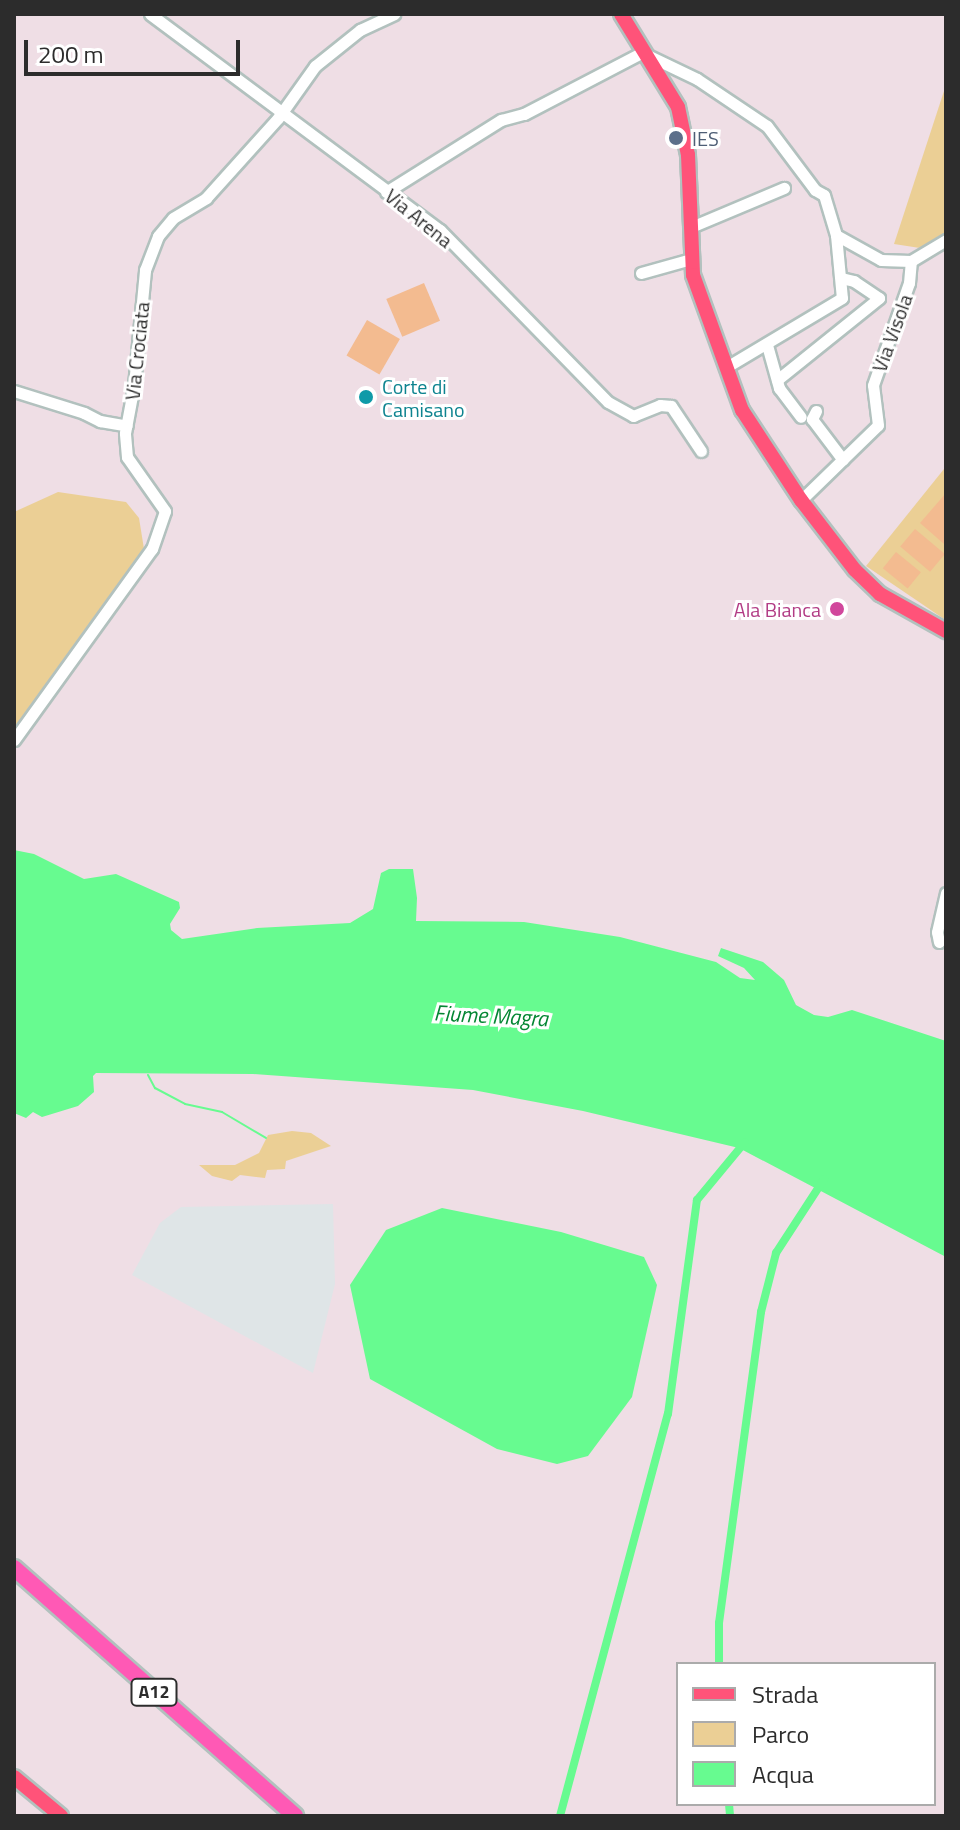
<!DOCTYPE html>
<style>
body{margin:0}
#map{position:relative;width:960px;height:1830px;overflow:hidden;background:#efdee5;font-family:"Titillium Web",sans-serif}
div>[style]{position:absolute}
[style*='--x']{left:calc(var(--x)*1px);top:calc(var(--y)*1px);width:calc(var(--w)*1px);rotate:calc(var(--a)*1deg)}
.industrial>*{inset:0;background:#dfe5e7}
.green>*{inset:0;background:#ebcf95}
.pitch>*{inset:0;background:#f3bb90;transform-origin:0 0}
.water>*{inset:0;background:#67fb90}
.stream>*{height:2px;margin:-1px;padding:0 1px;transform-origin:1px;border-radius:1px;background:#67fb90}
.canal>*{height:8px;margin:-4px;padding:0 4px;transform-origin:4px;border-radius:4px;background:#67fb90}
.roads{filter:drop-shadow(2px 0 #b2c1be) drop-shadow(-2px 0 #b2c1be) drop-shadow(0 2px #b2c1be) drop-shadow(0 -2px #b2c1be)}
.minor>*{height:11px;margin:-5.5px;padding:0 5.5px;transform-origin:5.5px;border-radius:5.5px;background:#fff}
.major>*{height:14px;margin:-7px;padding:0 7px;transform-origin:7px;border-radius:7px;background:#ff5379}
.highway>*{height:16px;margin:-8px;padding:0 8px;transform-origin:8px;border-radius:8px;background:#ff59b5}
.dots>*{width:22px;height:22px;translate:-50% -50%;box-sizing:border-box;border:4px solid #fff;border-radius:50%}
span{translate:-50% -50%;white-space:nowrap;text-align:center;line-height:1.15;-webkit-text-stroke:6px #fff;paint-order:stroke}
.shield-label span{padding:2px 6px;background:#fff;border:2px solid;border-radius:6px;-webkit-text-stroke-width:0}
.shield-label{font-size:18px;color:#2c2c2c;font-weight:700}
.service-label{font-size:20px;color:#4e5e75}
.left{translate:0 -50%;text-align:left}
.street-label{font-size:20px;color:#2c2c2c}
.culture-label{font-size:20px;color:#0d838f}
.hotel-label{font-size:20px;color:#b23c85}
.right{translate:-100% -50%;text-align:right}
.water-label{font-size:22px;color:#048633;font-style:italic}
.frame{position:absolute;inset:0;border:16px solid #2c2c2c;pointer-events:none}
.legend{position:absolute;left:676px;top:1662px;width:260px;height:144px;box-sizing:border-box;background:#fff;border:2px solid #ababab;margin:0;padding:10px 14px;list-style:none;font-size:24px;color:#2c2c2c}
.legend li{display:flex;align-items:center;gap:16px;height:40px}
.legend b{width:40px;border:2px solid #ababab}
.scale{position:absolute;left:24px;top:40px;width:216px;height:36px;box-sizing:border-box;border:4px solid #2c2c2c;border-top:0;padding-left:10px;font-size:24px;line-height:28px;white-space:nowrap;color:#2c2c2c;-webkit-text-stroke:6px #fff;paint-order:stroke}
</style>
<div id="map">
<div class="industrial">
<i style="clip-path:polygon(333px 1204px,335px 1284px,313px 1373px,132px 1275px,160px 1223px,181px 1207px)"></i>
</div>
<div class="green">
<i style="clip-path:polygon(946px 89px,946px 252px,894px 244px,944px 91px)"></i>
<i style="clip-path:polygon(944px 469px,946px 619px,944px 619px,866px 566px)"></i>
<i style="clip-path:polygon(58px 492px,126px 502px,139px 518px,144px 549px,93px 626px,14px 731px,14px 512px)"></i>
<i style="clip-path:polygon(292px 1131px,311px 1133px,331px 1146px,286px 1161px,285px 1169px,267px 1170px,265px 1178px,240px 1175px,232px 1181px,212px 1176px,199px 1165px,235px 1165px,259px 1153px,268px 1135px)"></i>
</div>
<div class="pitch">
<i style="left:424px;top:283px;width:41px;height:41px;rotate:67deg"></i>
<i style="left:367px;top:320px;width:38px;height:41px;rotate:30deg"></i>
<i style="clip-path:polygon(946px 493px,946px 542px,944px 544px,920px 523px)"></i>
<i style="left:915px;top:529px;width:39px;height:23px;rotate:40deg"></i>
<i style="left:896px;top:552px;width:32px;height:21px;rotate:39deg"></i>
</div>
<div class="water">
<i style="clip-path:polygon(14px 850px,34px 854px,84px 879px,116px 874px,179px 902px,180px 908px,170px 924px,171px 930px,182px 939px,257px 928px,350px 923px,373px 909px,381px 873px,389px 869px,413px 869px,417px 898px,416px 921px,524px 922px,620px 937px,716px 962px,740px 978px,755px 980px,744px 968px,718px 956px,721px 948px,763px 962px,784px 980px,796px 1005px,814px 1015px,828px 1017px,852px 1010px,946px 1041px,946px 1257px,739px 1148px,583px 1111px,473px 1090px,253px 1074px,96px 1073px,93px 1076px,94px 1092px,78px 1106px,42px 1117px,33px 1112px,26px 1118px,14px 1113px)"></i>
<i style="clip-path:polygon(442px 1208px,561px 1232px,644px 1257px,657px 1285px,632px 1397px,588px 1456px,557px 1464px,497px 1449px,370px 1379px,350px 1285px,386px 1230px)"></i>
</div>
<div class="stream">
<i style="--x:148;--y:1075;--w:15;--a:62"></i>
<i style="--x:155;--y:1088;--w:34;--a:28"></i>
<i style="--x:185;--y:1104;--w:38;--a:12"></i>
<i style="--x:222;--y:1112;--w:51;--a:30.6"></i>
</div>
<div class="canal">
<i style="--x:719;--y:1664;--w:41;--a:-90"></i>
<i style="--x:719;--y:1623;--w:314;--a:-82.3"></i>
<i style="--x:761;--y:1312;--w:61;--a:-75.7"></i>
<i style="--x:776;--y:1253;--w:88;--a:-57"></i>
<i style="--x:729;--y:1804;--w:12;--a:85"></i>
<i style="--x:560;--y:1816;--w:416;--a:-75"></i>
<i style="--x:668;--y:1414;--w:216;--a:-82.3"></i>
<i style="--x:697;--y:1200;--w:75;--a:-50.4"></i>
</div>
<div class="roads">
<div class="minor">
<i style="--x:150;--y:14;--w:362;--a:36.7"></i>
<i style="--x:440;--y:230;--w:240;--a:45.7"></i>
<i style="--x:608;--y:402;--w:29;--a:29"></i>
<i style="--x:633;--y:416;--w:29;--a:-22"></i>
<i style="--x:660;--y:405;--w:11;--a:5"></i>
<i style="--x:671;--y:406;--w:54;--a:56.3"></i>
<i style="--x:647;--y:55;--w:55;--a:25.6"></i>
<i style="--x:697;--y:79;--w:84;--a:33.9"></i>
<i style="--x:767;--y:126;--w:80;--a:53.1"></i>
<i style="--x:815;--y:190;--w:10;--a:29"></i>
<i style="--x:824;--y:195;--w:42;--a:73.3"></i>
<i style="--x:836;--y:235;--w:63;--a:84.6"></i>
<i style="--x:842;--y:298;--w:136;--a:149.1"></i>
<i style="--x:386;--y:192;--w:136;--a:-32.1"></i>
<i style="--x:501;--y:120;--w:24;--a:-15"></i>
<i style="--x:524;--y:114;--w:136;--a:-27.5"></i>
<i style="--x:691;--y:227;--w:101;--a:-22.8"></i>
<i style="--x:836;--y:235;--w:51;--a:29.1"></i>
<i style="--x:881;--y:260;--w:30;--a:2"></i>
<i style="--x:911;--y:261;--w:41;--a:-31"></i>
<i style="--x:641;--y:273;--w:52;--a:-15.6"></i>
<i style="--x:767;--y:345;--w:45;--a:74.4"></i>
<i style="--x:779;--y:388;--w:36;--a:53"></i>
<i style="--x:777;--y:380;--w:131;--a:-38.8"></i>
<i style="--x:879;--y:298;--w:30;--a:-146"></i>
<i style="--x:854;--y:281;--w:13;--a:-167"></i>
<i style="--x:14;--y:391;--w:73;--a:17.4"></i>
<i style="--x:84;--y:413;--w:18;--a:27"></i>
<i style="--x:100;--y:421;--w:27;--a:10"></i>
<i style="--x:816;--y:411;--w:9;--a:117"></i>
<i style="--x:812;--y:419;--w:51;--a:52.9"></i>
<i style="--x:801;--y:500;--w:107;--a:-44.2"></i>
<i style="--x:878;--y:425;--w:40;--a:-97.1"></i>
<i style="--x:873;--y:385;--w:108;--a:-70.6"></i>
<i style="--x:909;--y:283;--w:22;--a:-85"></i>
<i style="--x:14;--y:740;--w:236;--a:-54.2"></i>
<i style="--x:152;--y:549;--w:40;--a:-71.1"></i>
<i style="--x:165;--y:511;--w:66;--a:-125.1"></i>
<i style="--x:127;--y:457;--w:24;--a:-95"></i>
<i style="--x:125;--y:433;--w:49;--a:-79.4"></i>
<i style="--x:134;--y:385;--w:116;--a:-84.5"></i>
<i style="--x:145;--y:270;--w:36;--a:-69"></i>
<i style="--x:158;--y:236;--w:23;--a:-50"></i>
<i style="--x:173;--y:218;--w:39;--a:-31"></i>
<i style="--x:206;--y:198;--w:108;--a:-48"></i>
<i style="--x:278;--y:118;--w:64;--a:-54.6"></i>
<i style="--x:315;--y:66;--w:58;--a:-38.7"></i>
<i style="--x:360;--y:30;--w:38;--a:-25"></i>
<i style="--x:939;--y:942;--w:10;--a:-101"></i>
<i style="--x:937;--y:932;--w:40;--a:-77"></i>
</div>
<div class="major">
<i style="--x:621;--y:14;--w:109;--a:58.5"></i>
<i style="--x:678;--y:107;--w:49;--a:78.2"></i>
<i style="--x:688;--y:155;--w:120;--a:87.6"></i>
<i style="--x:693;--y:275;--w:144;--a:70.1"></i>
<i style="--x:742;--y:410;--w:108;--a:56.8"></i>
<i style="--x:801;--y:500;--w:88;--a:52.4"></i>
<i style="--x:855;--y:570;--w:35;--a:44"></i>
<i style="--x:880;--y:594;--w:76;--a:29.3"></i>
<i style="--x:14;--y:1777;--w:61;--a:39.7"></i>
</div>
<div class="highway">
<i style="--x:14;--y:1568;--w:375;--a:41.4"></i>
</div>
</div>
<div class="dots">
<i style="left:676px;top:138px;background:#5c6f8a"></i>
<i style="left:366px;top:397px;background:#0f9aa8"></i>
<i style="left:837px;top:609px;background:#d1479c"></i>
</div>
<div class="shield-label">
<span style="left:154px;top:1692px">A12</span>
</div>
<div class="service-label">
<span class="left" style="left:692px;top:138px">IES</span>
</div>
<div class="street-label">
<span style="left:419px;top:218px;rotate:39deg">Via Arena</span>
<span style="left:892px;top:333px;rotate:-70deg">Via Visola</span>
<span style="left:137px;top:351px;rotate:-84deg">Via Crociata</span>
</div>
<div class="culture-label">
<span class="left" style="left:382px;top:398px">Corte di<br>Camisano</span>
</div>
<div class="hotel-label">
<span class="right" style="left:821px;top:609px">Ala Bianca</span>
</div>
<div class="water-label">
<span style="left:491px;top:1016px;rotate:3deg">Fiume Magra</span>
</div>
<div class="frame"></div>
<ul class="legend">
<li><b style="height:10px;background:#ff5379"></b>Strada</li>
<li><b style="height:22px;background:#ebcf95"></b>Parco</li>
<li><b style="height:22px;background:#67fb90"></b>Acqua</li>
</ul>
<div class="scale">200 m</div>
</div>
